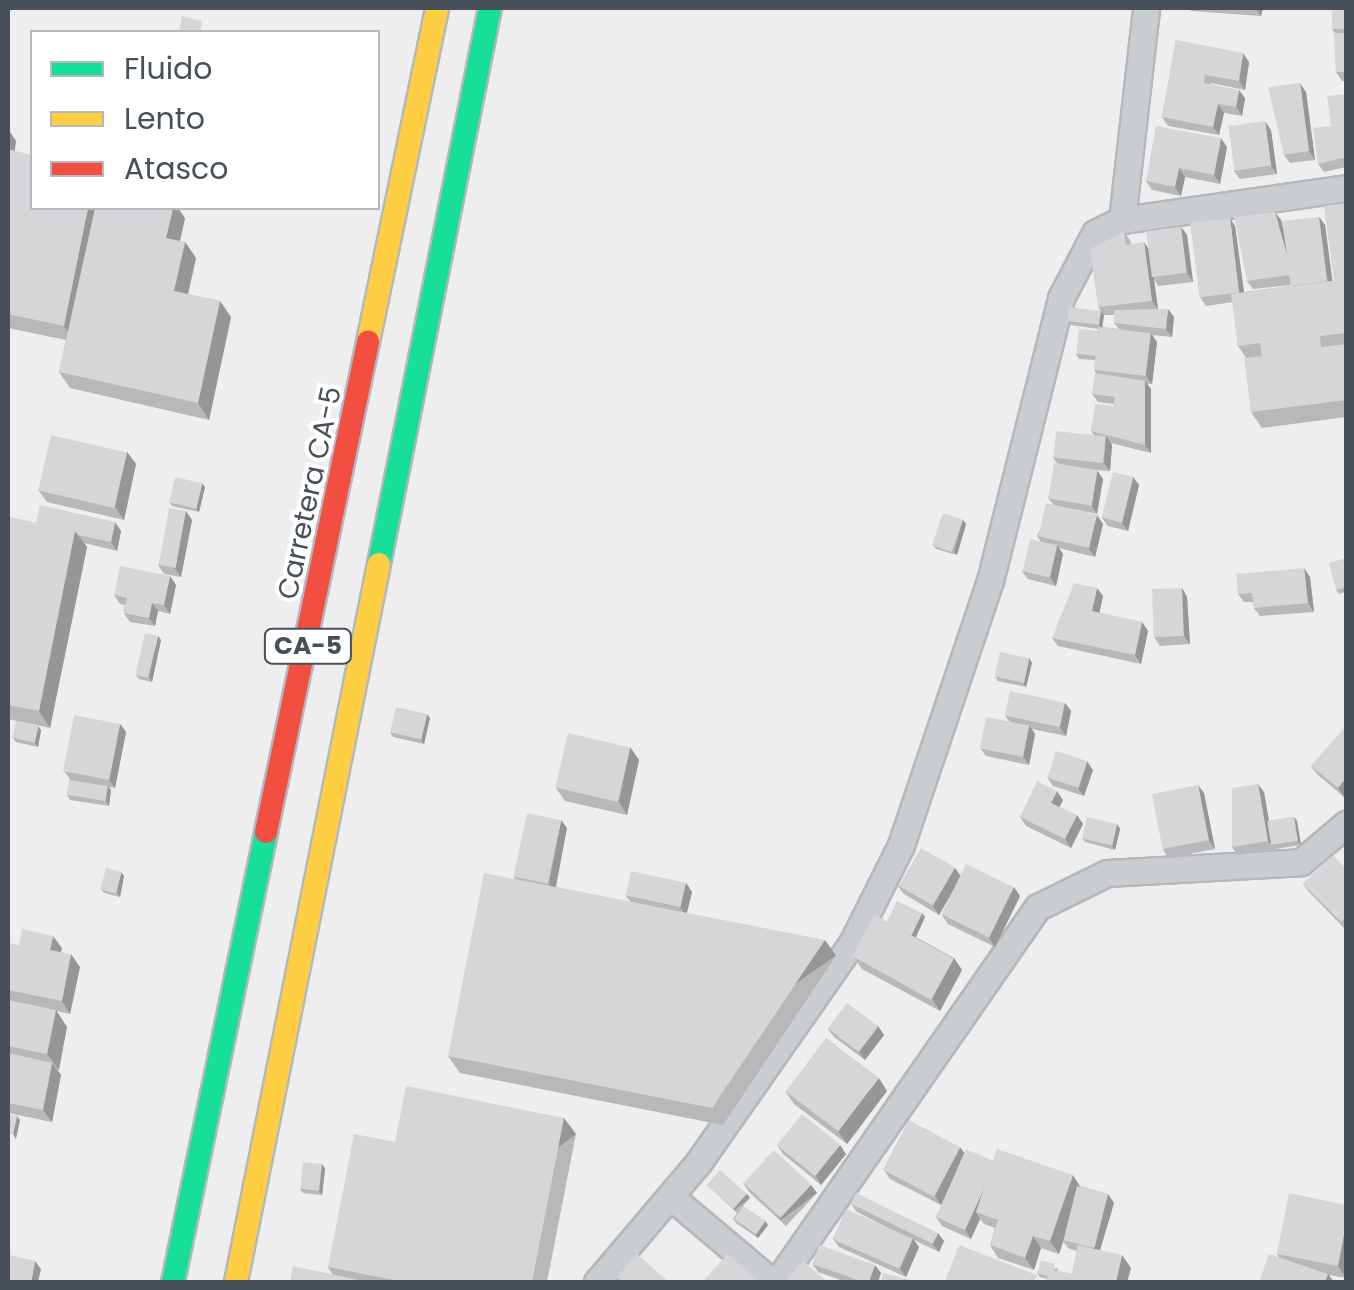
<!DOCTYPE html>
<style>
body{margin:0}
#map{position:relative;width:1354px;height:1290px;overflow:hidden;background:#efeeee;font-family:Poppins,sans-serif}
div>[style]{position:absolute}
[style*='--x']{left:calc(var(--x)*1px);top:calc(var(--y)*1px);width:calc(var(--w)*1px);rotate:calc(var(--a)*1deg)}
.roads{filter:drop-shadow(2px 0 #b4b8bd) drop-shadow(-2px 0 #b4b8bd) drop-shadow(0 2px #b4b8bd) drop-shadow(0 -2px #b4b8bd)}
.street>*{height:25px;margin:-12.5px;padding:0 12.5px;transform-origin:12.5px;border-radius:12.5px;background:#cacdcf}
.fast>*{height:22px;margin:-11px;padding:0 11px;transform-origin:11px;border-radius:11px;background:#16e098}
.slow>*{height:22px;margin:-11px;padding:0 11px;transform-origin:11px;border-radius:11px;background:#ffcf43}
.jam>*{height:22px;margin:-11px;padding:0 11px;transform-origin:11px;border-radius:11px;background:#f24e42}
.wall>*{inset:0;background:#b8b8ba}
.shaded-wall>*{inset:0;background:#969697;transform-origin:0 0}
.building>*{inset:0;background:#d6d6d8;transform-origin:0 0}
span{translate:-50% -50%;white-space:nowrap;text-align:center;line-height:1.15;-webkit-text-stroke:8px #fff;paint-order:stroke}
.shield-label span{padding:2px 8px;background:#fff;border:2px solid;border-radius:8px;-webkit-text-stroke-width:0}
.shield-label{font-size:25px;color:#475059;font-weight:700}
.street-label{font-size:28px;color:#475059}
.frame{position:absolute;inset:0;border:10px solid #475059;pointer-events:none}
.legend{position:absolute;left:30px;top:30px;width:350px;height:180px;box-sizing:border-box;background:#fff;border:2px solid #b5b9bd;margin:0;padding:12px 18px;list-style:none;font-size:30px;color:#475059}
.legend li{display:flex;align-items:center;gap:20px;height:50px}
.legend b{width:50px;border:2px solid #b5b9bd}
</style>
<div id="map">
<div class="roads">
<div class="street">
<i style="--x:1122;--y:220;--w:226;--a:-8.1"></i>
<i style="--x:671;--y:1197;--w:132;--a:40.1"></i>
<i style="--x:597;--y:1282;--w:156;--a:-49.7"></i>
<i style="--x:698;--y:1163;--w:269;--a:-55"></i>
<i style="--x:852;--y:943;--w:110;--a:-63.4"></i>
<i style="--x:901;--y:845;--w:279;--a:-71.4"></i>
<i style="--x:990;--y:581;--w:292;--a:-75.9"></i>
<i style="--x:1061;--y:298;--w:73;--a:-62.4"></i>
<i style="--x:1095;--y:233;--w:30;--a:-26"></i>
<i style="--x:1122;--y:220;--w:213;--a:-83.5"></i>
<i style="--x:777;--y:1282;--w:457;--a:-55.2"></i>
<i style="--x:1038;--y:907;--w:77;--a:-26.2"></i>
<i style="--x:1107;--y:873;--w:194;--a:-3.2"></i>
<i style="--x:1301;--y:862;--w:59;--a:-40.2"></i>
</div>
<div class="fast">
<i style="--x:379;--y:564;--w:567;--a:-78.71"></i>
<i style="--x:173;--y:1282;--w:460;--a:-78.3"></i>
</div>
<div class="slow">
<i style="--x:368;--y:342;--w:341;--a:-78.3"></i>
<i style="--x:236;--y:1282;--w:732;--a:-78.74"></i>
</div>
<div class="jam">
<i style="--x:266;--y:832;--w:501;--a:-78.24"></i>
</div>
</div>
<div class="wall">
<i style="clip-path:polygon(1189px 8px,1263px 8px,1261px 16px,1191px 11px)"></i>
<i style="clip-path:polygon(1346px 8px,1346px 81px,1342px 81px,1336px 72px,1335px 33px,1332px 29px)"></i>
<i style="clip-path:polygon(1176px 40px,1249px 62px,1245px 90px,1211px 83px,1211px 84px,1245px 98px,1242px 116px,1224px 113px,1219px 135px,1168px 126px,1162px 117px)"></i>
<i style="clip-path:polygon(1306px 92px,1315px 160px,1290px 163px,1284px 155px)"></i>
<i style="clip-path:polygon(1346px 94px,1346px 167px,1324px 172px,1318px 164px,1331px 126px)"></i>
<i style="clip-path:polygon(8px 129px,16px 141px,15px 151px,32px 208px,185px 218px,180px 241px,185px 242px,196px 258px,188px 294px,220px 301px,231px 317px,209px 420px,70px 388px,59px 372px,66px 340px,8px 328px)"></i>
<i style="clip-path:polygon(1271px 130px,1277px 174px,1240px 179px,1234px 171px)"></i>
<i style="clip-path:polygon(1227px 147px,1220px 184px,1185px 177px,1181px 196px,1152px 190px,1146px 181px)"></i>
<i style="clip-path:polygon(1346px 203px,1346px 417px,1262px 428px,1251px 412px,1246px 358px,1238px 346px,1233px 302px,1206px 306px,1200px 297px,1235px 226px,1244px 292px,1291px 286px,1291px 285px,1253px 289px,1247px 281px,1281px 220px,1283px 229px,1319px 217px,1325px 225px,1332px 281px,1334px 281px)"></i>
<i style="clip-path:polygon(evenodd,1181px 227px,1187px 235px,1193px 282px,1158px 286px,1154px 279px,1158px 309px,1174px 317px,1172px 337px,1152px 335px,1157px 342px,1152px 384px,1147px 384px,1151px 389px,1151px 453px,1111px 443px,1112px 445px,1110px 471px,1095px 470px,1103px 479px,1097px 514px,1073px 509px,1103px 524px,1095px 557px,1059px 548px,1063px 554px,1056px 586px,1028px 579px,1022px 571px,1041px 542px,1037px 536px,1053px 504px,1048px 498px,1057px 463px,1053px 458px,1094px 435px,1091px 431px,1113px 406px,1114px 404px,1098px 402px,1092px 394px,1097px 374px,1094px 370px,1095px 360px,1079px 359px,1076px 354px,1099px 329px,1071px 325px,1068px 321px,1101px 311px,1098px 307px,1124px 232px,1130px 240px,1131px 244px,1149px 249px,1181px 227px,1104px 315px,1114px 315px,1114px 323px,1119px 329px,1102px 327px,1104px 315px)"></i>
<i style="clip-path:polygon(127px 452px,136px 464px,124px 520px,47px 502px,38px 490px)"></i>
<i style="clip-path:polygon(1133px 477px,1139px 485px,1128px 531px,1108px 526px,1102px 518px)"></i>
<i style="clip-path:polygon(205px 487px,199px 512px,172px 506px,169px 502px)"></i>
<i style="clip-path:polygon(186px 511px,192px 520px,181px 577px,164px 574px,158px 565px)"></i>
<i style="clip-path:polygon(8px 517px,36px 523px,121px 531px,117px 551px,84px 543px,87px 547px,50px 728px,8px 719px)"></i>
<i style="clip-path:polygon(963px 520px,966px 524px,957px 555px,936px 549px,933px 545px)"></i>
<i style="clip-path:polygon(1346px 558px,1346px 592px,1339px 594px,1336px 590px)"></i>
<i style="clip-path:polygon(1310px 577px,1314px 612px,1260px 616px,1254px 608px,1253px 602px,1244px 602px,1238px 594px)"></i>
<i style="clip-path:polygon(176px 585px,170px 614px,158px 611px,155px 626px,130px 622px,124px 613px,125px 605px,120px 604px,114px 595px)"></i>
<i style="clip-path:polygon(1182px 588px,1187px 597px,1190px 644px,1160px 646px,1154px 637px)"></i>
<i style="clip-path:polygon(1103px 596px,1099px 613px,1142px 622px,1148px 631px,1141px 664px,1058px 646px,1052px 638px)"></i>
<i style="clip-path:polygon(161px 640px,152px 682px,139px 679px,136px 675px)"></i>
<i style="clip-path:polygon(1029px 658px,1032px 663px,1026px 687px,998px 681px,995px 676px)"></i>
<i style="clip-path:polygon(1065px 703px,1071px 711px,1066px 736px,1032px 729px,1035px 734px,1029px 765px,986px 756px,980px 748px,1009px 721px,1005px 716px)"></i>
<i style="clip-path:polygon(430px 718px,424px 744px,393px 737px,390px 732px)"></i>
<i style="clip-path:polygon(120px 724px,126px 732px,115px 788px,109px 787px,111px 790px,109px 806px,70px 800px,67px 795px,70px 779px,64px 771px)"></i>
<i style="clip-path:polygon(38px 726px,41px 730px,38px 747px,16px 742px,13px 738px)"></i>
<i style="clip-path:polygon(1346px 727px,1344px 797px,1317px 774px,1311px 766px)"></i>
<i style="clip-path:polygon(630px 747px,639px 760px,627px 815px,565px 801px,556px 788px)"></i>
<i style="clip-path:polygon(1093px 770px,1084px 796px,1053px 786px,1047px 777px)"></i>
<i style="clip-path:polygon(1264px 792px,1269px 821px,1294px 817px,1297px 821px,1301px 845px,1238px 855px,1232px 847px)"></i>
<i style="clip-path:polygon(1204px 793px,1215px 849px,1169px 858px,1163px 850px)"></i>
<i style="clip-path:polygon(1063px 800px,1059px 807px,1083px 824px,1071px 848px,1026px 826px,1020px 817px)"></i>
<i style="clip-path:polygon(1117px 824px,1120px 829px,1115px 850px,1085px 842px,1082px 838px)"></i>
<i style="clip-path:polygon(567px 828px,555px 887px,631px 902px,625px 895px,686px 883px,692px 892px,687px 913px,836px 956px,723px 1125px,460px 1073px,448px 1056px,516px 880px,514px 877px)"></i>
<i style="clip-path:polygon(955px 868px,961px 876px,1020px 896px,995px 947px,948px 924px,942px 915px,957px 884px,939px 915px,904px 894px,898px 886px)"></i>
<i style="clip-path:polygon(1346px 869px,1346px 930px,1309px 892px,1303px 884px)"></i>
<i style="clip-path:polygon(124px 876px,120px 897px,104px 893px,101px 889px)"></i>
<i style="clip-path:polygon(925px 917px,916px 937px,954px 958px,962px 970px,940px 1011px,862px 969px,853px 956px,886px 922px)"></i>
<i style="clip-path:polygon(8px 943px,19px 946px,62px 948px,61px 952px,80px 967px,70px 1014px,56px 1011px,67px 1027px,58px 1070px,61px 1075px,52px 1122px,8px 1113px)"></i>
<i style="clip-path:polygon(878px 1026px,884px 1035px,865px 1060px,834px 1037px,828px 1029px)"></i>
<i style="clip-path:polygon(785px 1091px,887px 1091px,847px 1144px,794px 1104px)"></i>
<i style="clip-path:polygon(564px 1118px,576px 1134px,547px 1282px,290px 1282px,333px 1275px,328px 1267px,395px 1142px)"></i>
<i style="clip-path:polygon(777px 1145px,846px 1154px,821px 1185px,783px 1154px)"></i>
<i style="clip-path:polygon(964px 1153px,1108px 1194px,1114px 1203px,1100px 1250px,1131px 1268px,1127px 1282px,1046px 1282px,1047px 1279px,1040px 1277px,1037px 1273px,1058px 1268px,1058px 1271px,1072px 1274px,1077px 1251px,1068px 1248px,1063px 1241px,1059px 1254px,1041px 1248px,1034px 1270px,998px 1258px,990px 1245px,995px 1228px,984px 1224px,980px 1219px,971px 1239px,942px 1226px,936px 1217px,947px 1193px,941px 1205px,890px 1179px,884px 1170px)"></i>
<i style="clip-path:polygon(322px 1164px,325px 1169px,322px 1195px,303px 1193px,300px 1189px)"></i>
<i style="clip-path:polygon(743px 1183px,811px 1185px,817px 1193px,786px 1226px,749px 1192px)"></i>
<i style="clip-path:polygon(707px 1185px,747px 1194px,750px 1198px,743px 1206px,765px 1221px,768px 1225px,758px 1238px,736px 1223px,733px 1219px,737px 1213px)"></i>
<i style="clip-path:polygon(851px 1204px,944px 1241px,939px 1252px,914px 1240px,919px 1247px,906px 1277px,839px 1247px,833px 1239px,888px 1228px,857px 1212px)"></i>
<i style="clip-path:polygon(1346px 1205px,1346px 1278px,1329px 1275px,1334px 1282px,1259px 1282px,1279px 1258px,1277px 1254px)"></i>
<i style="clip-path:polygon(812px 1264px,881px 1273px,878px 1282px,846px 1282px,818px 1272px)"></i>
</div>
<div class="shaded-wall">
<i style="clip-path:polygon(1255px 8px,1263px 8px,1261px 16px)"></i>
<i style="clip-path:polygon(1243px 53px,1249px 62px,1245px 90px,1239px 81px)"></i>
<i style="clip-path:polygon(1300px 83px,1306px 92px,1315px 160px,1309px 151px)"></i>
<i style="clip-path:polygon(1239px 90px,1245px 98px,1242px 116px,1236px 107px)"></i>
<i style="clip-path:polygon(1218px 104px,1224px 113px,1219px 135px,1213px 127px)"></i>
<i style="clip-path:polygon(1265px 121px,1271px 130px,1277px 174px,1271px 166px)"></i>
<i style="clip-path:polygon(8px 129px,16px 141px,8px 185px)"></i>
<i style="clip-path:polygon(1221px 138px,1227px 147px,1220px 184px,1214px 175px)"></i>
<i style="clip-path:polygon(1179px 168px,1185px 177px,1181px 196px,1175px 187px)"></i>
<i style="clip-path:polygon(88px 208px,103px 208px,75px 342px,64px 326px)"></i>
<i style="clip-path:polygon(173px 208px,178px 208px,185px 218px,177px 254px,166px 238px)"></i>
<i style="clip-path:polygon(1275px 212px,1281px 220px,1293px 263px,1287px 255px)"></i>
<i style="clip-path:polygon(1319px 217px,1325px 225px,1334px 293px,1328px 285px)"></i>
<i style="clip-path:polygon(1230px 218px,1235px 226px,1245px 300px,1239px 292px)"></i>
<i style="clip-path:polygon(1181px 227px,1187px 235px,1193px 282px,1187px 273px)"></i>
<i style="clip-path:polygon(185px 242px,196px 258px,185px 307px,174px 291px)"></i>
<i style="clip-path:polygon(1144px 242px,1150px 251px,1158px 309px,1152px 301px)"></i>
<i style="clip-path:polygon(220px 301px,231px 317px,209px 420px,198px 403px)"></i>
<i style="clip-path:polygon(1168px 309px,1174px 317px,1172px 337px,1166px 329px)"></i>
<i style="clip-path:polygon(1101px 311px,1104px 315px,1102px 329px,1099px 325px)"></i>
<i style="clip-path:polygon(1151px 333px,1157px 342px,1152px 384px,1146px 376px)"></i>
<i style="clip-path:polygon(1145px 381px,1151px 389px,1151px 453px,1145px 445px)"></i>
<i style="clip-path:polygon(1106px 436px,1112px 445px,1110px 471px,1104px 463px)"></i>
<i style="clip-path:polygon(127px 452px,136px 464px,124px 520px,115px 507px)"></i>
<i style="clip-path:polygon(1097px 470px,1103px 479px,1097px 514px,1091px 505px)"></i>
<i style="clip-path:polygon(1133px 477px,1139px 485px,1128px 531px,1122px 523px)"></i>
<i style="clip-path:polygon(202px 483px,205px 487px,199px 512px,196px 508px)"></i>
<i style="clip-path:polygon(186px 511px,192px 520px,181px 577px,175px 569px)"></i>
<i style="clip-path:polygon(1097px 515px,1103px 524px,1095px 557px,1089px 549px)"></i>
<i style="clip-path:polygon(963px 520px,966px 524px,957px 555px,954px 551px)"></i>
<i style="clip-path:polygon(115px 522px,121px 531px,117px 551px,111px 542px)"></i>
<i style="clip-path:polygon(75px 531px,87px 547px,50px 728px,39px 711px)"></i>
<i style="clip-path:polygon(1057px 545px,1063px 554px,1056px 586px,1050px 577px)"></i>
<i style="clip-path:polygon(1304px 568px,1310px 577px,1314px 612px,1308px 603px)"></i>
<i style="clip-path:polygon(170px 576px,176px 585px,170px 614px,164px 605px)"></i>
<i style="clip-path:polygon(1097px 588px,1103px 596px,1098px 620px,1092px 611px)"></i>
<i style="clip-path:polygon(1182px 588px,1187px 597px,1190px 644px,1184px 636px)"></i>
<i style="clip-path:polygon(152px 603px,158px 611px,155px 626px,149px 618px)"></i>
<i style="clip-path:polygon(1142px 622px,1148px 631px,1141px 664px,1135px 655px)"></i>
<i style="clip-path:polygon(158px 636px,161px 640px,152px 682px,149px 677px)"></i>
<i style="clip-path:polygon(1029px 658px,1032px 663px,1026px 687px,1023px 683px)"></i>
<i style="clip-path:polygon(1065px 703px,1071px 711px,1066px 736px,1060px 728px)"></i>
<i style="clip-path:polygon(427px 714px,430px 718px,424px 744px,421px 740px)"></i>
<i style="clip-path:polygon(120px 724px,126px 732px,115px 788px,109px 780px)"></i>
<i style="clip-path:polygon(1029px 725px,1035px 734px,1029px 765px,1023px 756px)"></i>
<i style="clip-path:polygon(38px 726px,41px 730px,38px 747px,35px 743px)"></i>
<i style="clip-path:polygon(630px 747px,639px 760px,627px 815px,619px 802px)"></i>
<i style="clip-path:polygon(1087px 761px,1093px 770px,1084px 796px,1078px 788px)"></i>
<i style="clip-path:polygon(1346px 778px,1346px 794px,1344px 797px,1338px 788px)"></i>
<i style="clip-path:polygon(1258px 784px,1264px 792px,1273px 845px,1271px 845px,1268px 841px)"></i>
<i style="clip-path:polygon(1198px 785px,1204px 793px,1215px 849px,1209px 840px)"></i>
<i style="clip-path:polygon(108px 786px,111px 790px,109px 806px,106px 801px)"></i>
<i style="clip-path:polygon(1057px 791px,1063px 800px,1057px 812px,1051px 803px)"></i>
<i style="clip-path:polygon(1077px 815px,1083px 824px,1071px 848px,1065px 839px)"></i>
<i style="clip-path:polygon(1294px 817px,1297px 821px,1301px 845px,1298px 841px)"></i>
<i style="clip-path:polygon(561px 820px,567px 828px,555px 892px,549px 884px)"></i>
<i style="clip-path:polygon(1117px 824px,1120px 829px,1115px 850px,1112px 846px)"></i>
<i style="clip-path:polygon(955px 868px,961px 877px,939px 915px,933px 906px)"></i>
<i style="clip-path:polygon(121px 872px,124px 876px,120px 897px,117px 893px)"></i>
<i style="clip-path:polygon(686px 883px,692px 892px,686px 916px,680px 907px)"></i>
<i style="clip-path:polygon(1014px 887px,1020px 896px,995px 947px,989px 938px)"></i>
<i style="clip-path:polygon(922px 913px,925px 917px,914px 941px,911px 937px)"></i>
<i style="clip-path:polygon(53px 936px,62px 948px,58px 962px,50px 950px)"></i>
<i style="left:825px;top:940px;width:19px;height:202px;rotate:55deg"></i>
<i style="clip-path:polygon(71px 954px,80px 967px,70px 1014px,62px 1001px)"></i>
<i style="clip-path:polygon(954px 958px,962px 970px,940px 1011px,932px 999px)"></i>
<i style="clip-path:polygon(56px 1010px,67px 1027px,59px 1070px,47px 1054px)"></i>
<i style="clip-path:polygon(878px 1026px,884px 1035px,865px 1060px,859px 1052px)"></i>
<i style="clip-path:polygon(52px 1063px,61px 1075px,52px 1122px,43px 1110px)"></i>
<i style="clip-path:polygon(879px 1078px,887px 1091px,847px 1144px,838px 1131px)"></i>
<i style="clip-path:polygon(17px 1116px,20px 1120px,16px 1139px,13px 1134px)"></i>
<i style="left:564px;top:1118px;width:20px;height:167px;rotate:53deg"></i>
<i style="clip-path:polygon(840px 1145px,846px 1154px,821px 1185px,816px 1176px)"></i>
<i style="clip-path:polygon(960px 1147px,966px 1155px,941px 1205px,935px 1196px)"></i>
<i style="clip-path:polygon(995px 1162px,976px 1212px,980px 1219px,971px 1239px,965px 1230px)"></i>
<i style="clip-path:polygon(322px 1164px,325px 1169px,322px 1195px,319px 1191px)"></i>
<i style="clip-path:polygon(1073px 1175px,1081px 1188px,1059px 1254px,1050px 1241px)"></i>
<i style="left:811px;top:1185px;width:10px;height:45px;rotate:53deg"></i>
<i style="left:747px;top:1194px;width:5px;height:20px;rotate:53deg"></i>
<i style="clip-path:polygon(1108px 1194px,1114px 1203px,1098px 1257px,1092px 1249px)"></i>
<i style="clip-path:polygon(765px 1221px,768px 1225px,758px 1238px,755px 1234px)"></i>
<i style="clip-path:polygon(1346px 1224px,1346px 1278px,1338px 1266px)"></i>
<i style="clip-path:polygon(938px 1233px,944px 1241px,939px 1252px,933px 1244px)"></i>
<i style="clip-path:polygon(1033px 1236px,1041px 1248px,1034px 1270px,1025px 1258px)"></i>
<i style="clip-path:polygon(913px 1239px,919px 1247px,906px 1277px,900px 1269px)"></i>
<i style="clip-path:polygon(1122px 1255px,1131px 1268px,1127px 1282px,1116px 1282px)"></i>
<i style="clip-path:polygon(35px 1261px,41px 1269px,38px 1282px,31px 1282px)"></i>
<i style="clip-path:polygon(875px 1265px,881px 1273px,878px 1282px,869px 1282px)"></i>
<i style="clip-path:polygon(1328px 1274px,1334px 1282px,1325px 1282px)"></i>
</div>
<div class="building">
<i style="left:1332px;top:8px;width:14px;height:21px"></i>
<i style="clip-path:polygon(182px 16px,202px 21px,200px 32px,179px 32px)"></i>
<i style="clip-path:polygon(1334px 33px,1346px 33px,1346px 72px,1336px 72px)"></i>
<i style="clip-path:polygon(1176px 40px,1243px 53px,1239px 81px,1205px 75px,1204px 83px,1239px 90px,1236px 107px,1218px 104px,1213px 127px,1162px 117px)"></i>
<i style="clip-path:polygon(1300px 83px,1309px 151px,1284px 155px,1268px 87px)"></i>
<i style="clip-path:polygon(1346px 94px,1346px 157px,1318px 164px,1313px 128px,1331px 126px,1327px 96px)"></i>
<i style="left:1265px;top:121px;width:45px;height:37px;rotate:82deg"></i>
<i style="clip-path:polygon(1156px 126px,1221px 138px,1214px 175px,1179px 168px,1175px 187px,1146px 181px)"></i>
<i style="clip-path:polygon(8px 149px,32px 155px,32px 208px,88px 208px,64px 326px,8px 314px)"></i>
<i style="clip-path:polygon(1346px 203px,1346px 279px,1334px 281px,1324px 206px)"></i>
<i style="clip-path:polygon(95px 208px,173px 208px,166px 238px,185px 242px,174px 291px,220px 301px,198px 403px,59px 372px)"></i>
<i style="clip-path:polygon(1275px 212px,1287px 255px,1282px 221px,1319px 217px,1327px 281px,1291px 286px,1289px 275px,1247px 281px,1234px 217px)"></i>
<i style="left:1230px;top:218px;width:75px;height:40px;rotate:83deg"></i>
<i style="left:1181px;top:227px;width:46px;height:35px;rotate:83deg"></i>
<i style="clip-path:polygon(1124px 232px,1126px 245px,1144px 242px,1152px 301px,1098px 307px,1090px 249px)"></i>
<i style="clip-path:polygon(1346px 279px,1346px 333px,1320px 336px,1321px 347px,1346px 344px,1346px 400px,1251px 412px,1244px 358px,1262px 356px,1260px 343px,1238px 346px,1231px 294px)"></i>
<i style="left:1069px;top:307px;width:32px;height:14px;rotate:7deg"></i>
<i style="clip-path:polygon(1168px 309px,1166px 329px,1114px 323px,1114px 310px)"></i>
<i style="left:1099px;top:327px;width:52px;height:43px;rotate:7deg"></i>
<i style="left:1079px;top:329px;width:20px;height:25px;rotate:6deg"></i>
<i style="clip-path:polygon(1095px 373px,1145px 381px,1145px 445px,1091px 431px,1095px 404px,1113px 406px,1115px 397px,1092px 394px)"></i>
<i style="left:1056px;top:431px;width:50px;height:27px;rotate:6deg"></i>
<i style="left:51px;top:435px;width:78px;height:57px;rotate:13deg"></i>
<i style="left:1054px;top:463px;width:44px;height:36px;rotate:9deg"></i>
<i style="left:1113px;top:472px;width:21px;height:47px;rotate:14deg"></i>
<i style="left:175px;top:477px;width:28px;height:26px;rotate:13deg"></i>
<i style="left:1046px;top:503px;width:52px;height:34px;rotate:13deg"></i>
<i style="clip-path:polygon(40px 505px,115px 522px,111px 542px,78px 535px,75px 531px,36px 523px)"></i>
<i style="left:169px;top:508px;width:17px;height:58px;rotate:10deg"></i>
<i style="left:943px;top:513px;width:21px;height:34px;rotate:19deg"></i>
<i style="clip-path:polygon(8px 517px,75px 531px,39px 711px,8px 705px)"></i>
<i style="left:1030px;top:539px;width:28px;height:33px;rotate:13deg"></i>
<i style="clip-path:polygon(1346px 558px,1346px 587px,1336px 590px,1329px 563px)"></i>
<i style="clip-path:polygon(120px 566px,170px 576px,164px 605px,152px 603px,149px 618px,124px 613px,127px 598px,114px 595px)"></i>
<i style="clip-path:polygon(1304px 568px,1308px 603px,1254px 608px,1252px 593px,1238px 594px,1236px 574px)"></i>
<i style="clip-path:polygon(1074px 583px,1097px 588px,1092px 611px,1142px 622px,1135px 655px,1052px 638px)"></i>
<i style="left:1182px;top:588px;width:48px;height:30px;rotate:88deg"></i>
<i style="left:145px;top:633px;width:13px;height:43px;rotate:13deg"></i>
<i style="left:1000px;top:652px;width:30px;height:25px;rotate:12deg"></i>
<i style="left:1010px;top:691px;width:56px;height:25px;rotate:12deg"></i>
<i style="left:396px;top:707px;width:32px;height:26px;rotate:13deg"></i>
<i style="left:74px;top:715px;width:47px;height:57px;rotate:11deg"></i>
<i style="left:986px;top:717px;width:44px;height:32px;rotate:11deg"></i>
<i style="left:16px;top:721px;width:23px;height:17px;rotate:13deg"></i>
<i style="clip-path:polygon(1346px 726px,1346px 778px,1338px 788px,1311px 766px)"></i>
<i style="left:568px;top:733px;width:64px;height:56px;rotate:13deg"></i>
<i style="left:1056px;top:751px;width:33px;height:28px;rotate:18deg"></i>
<i style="left:69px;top:780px;width:39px;height:15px;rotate:9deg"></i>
<i style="clip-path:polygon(1037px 781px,1057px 791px,1051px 803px,1077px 815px,1065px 839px,1020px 817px)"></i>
<i style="clip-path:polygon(1258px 784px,1268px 841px,1232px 847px,1232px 788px)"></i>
<i style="left:1198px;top:785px;width:56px;height:47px;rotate:79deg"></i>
<i style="left:527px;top:813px;width:35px;height:65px;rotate:12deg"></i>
<i style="left:1087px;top:817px;width:31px;height:22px;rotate:13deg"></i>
<i style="left:1294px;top:817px;width:24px;height:27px;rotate:81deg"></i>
<i style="left:921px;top:848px;width:39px;height:44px;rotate:30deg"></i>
<i style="clip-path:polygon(1333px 855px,1346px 869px,1346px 917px,1341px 922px,1303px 884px)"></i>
<i style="left:966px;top:864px;width:53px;height:56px;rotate:26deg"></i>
<i style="left:106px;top:868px;width:16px;height:22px;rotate:15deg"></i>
<i style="left:631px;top:871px;width:56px;height:25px;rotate:12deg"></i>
<i style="clip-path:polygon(484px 873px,825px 940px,712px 1108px,448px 1056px)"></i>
<i style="left:897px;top:901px;width:28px;height:24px;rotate:26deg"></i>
<i style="left:875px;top:915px;width:90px;height:47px;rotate:29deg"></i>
<i style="clip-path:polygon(22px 929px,53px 936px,50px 950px,71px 954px,62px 1001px,8px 990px,8px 943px,19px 946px)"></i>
<i style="clip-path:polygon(8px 1000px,56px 1010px,47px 1054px,8px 1046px)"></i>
<i style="left:847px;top:1003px;width:39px;height:32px;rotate:37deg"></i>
<i style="left:826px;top:1038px;width:66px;height:67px;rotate:37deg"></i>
<i style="clip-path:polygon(8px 1053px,52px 1063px,43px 1110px,8px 1103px)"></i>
<i style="clip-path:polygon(406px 1086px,564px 1118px,532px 1282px,404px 1282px,328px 1267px,354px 1134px,395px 1142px)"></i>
<i style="clip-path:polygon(8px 1114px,17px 1116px,13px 1134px,8px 1133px)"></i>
<i style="left:802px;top:1114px;width:49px;height:40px;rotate:39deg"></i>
<i style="left:909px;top:1120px;width:58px;height:56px;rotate:28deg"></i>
<i style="clip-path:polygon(966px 1149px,993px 1161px,983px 1191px,965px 1230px,936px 1217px)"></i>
<i style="clip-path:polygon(997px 1149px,1073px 1175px,1050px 1241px,1033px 1236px,1025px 1258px,990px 1245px,998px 1220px,976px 1212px)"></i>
<i style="left:774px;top:1150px;width:51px;height:45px;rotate:43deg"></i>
<i style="left:303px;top:1162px;width:19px;height:27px;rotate:6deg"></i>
<i style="left:720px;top:1170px;width:36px;height:20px;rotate:42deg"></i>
<i style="left:1077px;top:1186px;width:32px;height:56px;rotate:14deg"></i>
<i style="left:856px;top:1193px;width:91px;height:12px;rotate:26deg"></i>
<i style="clip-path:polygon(1289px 1193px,1346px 1205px,1346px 1224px,1338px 1266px,1277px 1254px)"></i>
<i style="left:743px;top:1206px;width:27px;height:16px;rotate:34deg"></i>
<i style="left:846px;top:1209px;width:73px;height:33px;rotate:24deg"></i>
<i style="clip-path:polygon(819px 1245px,875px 1265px,869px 1282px,864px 1282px,812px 1264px)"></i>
<i style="clip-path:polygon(959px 1245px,1037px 1275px,1034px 1282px,945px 1282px)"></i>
<i style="clip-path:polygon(1078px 1245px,1122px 1255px,1116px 1282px,1046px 1282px,1049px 1269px,1072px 1274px)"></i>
<i style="clip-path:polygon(637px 1254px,669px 1282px,623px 1282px,617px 1277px)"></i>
<i style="clip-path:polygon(728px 1254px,759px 1282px,702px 1282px)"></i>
<i style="clip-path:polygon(1269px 1254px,1328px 1274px,1325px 1282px,1259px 1282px)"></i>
<i style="clip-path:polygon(10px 1255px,35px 1261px,31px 1282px,8px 1282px,8px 1267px)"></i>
<i style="clip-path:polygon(1041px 1260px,1055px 1264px,1054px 1270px,1049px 1269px,1047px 1276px,1037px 1273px)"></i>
<i style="clip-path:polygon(803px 1261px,828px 1282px,785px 1282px)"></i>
<i style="clip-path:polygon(293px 1266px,368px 1282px,290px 1282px)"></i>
<i style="clip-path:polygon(883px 1273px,919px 1282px,881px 1282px)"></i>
</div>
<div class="shield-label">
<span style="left:308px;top:646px">CA-5</span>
</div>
<div class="street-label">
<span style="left:310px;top:493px;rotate:-78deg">Carretera CA-5</span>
</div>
<div class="frame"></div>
<ul class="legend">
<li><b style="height:12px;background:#16e098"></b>Fluido</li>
<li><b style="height:12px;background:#ffcf43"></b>Lento</li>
<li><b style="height:12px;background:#f24e42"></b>Atasco</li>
</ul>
</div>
